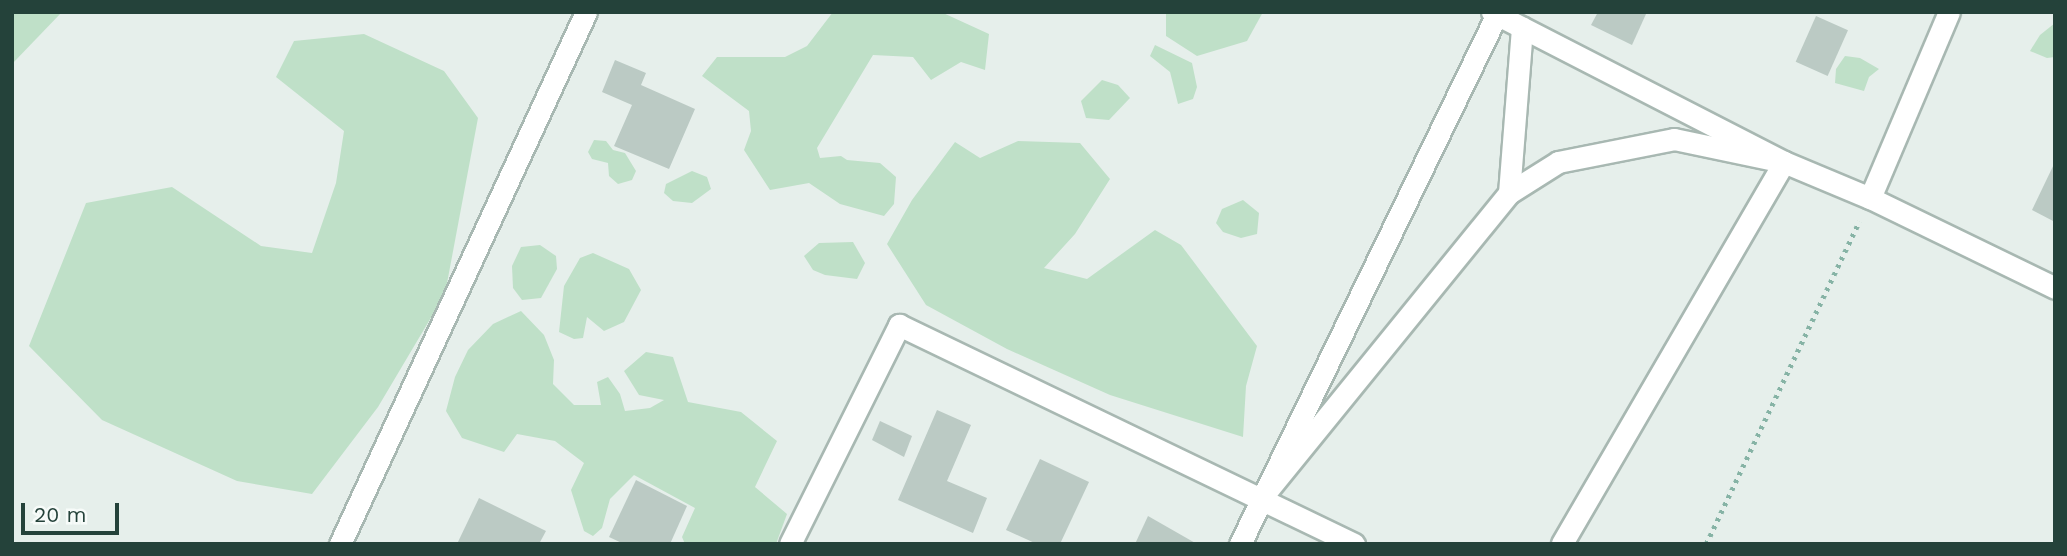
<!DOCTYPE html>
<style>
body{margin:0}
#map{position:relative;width:2067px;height:556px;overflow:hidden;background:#e6efeb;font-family:"Work Sans",sans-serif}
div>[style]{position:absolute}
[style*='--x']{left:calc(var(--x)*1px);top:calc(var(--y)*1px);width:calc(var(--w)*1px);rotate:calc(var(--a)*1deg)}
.green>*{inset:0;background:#bfe0c8}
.building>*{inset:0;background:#bbcac4;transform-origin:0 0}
.path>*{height:4.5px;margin-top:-2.25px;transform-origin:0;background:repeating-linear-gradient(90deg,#86b3a5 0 3.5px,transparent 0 8.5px)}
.roads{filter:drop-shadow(2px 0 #a8b8b2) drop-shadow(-2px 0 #a8b8b2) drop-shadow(0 2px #a8b8b2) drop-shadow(0 -2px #a8b8b2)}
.street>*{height:21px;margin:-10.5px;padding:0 10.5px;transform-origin:10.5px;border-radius:10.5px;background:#fff}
span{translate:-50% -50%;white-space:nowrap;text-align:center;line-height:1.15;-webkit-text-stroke:5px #f7fbf9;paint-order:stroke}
.frame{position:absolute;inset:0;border:14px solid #24423a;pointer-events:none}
.scale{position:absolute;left:21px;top:503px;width:98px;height:32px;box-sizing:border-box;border:4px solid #24423a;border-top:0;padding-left:9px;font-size:21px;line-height:24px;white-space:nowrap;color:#24423a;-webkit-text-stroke:5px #f7fbf9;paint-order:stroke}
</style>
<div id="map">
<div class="green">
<i style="clip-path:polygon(12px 12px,62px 12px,12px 64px)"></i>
<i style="clip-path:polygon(833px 12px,941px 12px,989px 34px,985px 70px,961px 62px,931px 80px,913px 57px,873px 55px,817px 148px,820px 158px,841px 156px,847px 160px,880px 163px,896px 177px,894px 204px,884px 216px,840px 204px,809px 183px,770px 190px,744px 150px,751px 131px,749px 111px,702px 76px,717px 57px,785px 57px,807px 46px)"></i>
<i style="clip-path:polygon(1166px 12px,1263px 12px,1247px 41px,1197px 56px,1166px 36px)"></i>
<i style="clip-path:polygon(2055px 23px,2055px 57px,2047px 58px,2030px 51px,2040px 35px)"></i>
<i style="clip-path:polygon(364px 34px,444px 71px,478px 118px,445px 294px,378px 407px,312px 494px,237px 481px,102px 420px,29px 346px,86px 203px,172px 187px,261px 246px,312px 253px,336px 183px,344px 131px,276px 77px,294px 41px)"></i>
<i style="clip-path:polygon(1155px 45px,1192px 63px,1197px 87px,1193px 99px,1178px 104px,1170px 72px,1150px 56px)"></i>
<i style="clip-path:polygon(1845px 56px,1860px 58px,1879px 69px,1869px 77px,1864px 91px,1835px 83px,1836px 69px)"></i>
<i style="clip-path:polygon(1102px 80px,1118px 85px,1130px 98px,1109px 120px,1086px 118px,1081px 101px)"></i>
<i style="clip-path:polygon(594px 140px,606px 141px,613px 150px,625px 153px,636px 171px,632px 180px,618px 184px,609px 176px,608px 163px,592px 159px,588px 152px)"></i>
<i style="clip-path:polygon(1018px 141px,1080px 143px,1110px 179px,1075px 234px,1044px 268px,1087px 279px,1155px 230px,1181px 245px,1257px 346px,1246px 386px,1243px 437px,1110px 395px,1007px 349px,926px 305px,887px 244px,912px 200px,955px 142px,980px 158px)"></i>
<i style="clip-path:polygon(692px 171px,707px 177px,711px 189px,692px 203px,673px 201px,664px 193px,666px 184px)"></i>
<i style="clip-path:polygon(1243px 200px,1259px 213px,1257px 234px,1241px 238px,1223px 232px,1216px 223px,1222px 209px)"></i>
<i style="clip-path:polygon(853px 242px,865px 263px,857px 279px,825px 275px,813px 270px,804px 256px,819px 243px)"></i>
<i style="clip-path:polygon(540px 245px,556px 256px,557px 269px,541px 298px,522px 300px,513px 288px,512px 266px,521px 247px)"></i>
<i style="clip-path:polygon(593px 253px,629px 269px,641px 290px,624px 322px,604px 331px,587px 317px,583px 338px,574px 339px,559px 332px,564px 286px,580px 258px)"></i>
<i style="clip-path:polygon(521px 311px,544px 335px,554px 360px,553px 384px,574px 405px,601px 405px,597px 382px,608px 377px,620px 394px,625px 411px,650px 408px,664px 400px,639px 395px,624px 371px,646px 352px,673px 357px,688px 402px,741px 412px,777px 441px,755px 487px,787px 514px,776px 544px,685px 544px,682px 537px,695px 508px,634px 475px,610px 499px,602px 528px,593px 536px,584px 531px,571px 490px,584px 463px,555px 441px,517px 434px,504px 452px,462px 438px,446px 411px,455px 377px,468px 350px,493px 324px)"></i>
</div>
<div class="building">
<i style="clip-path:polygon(1598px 12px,1642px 12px,1646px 14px,1632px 45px,1591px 25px)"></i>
<i style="left:1816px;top:16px;width:35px;height:50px;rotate:24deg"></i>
<i style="clip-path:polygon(615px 60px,646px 73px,641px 85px,695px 109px,669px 169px,614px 146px,632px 105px,602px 92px)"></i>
<i style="clip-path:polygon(2055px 162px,2055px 222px,2032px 210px)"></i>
<i style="clip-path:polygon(937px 410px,971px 425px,947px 481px,987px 498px,973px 533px,898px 500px)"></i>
<i style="clip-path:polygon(880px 421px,912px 436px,904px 457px,872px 440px)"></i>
<i style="clip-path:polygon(1040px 459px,1089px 482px,1060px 544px,1037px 544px,1006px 530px)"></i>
<i style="clip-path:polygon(636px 480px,687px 506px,670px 544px,624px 544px,609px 537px)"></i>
<i style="clip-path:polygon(479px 498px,546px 531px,539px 544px,457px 544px)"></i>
<i style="clip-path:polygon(1148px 516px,1197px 544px,1135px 544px)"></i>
</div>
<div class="path">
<i style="--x:1706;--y:544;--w:357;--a:-64.6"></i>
</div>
<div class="roads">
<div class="street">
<i style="--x:1492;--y:12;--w:328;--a:27.2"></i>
<i style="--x:1784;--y:162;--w:93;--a:22.7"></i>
<i style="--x:1870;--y:198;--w:206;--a:25.9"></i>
<i style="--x:1509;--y:193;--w:166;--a:-85.5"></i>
<i style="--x:1870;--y:198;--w:202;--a:-67"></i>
<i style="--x:1262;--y:497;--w:392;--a:-50.9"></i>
<i style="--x:1509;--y:193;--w:58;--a:-32.3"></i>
<i style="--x:1558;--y:162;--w:118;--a:-11.2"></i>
<i style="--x:1674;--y:139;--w:112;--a:11.8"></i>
<i style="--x:1784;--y:162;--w:442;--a:120.2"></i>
<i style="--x:340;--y:544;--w:586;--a:-65.18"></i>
<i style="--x:790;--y:544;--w:245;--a:-63.5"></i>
<i style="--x:899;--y:325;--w:505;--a:25.7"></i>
<i style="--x:1240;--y:544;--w:591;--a:-64.13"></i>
</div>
</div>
<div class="frame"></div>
<div class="scale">20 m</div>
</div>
